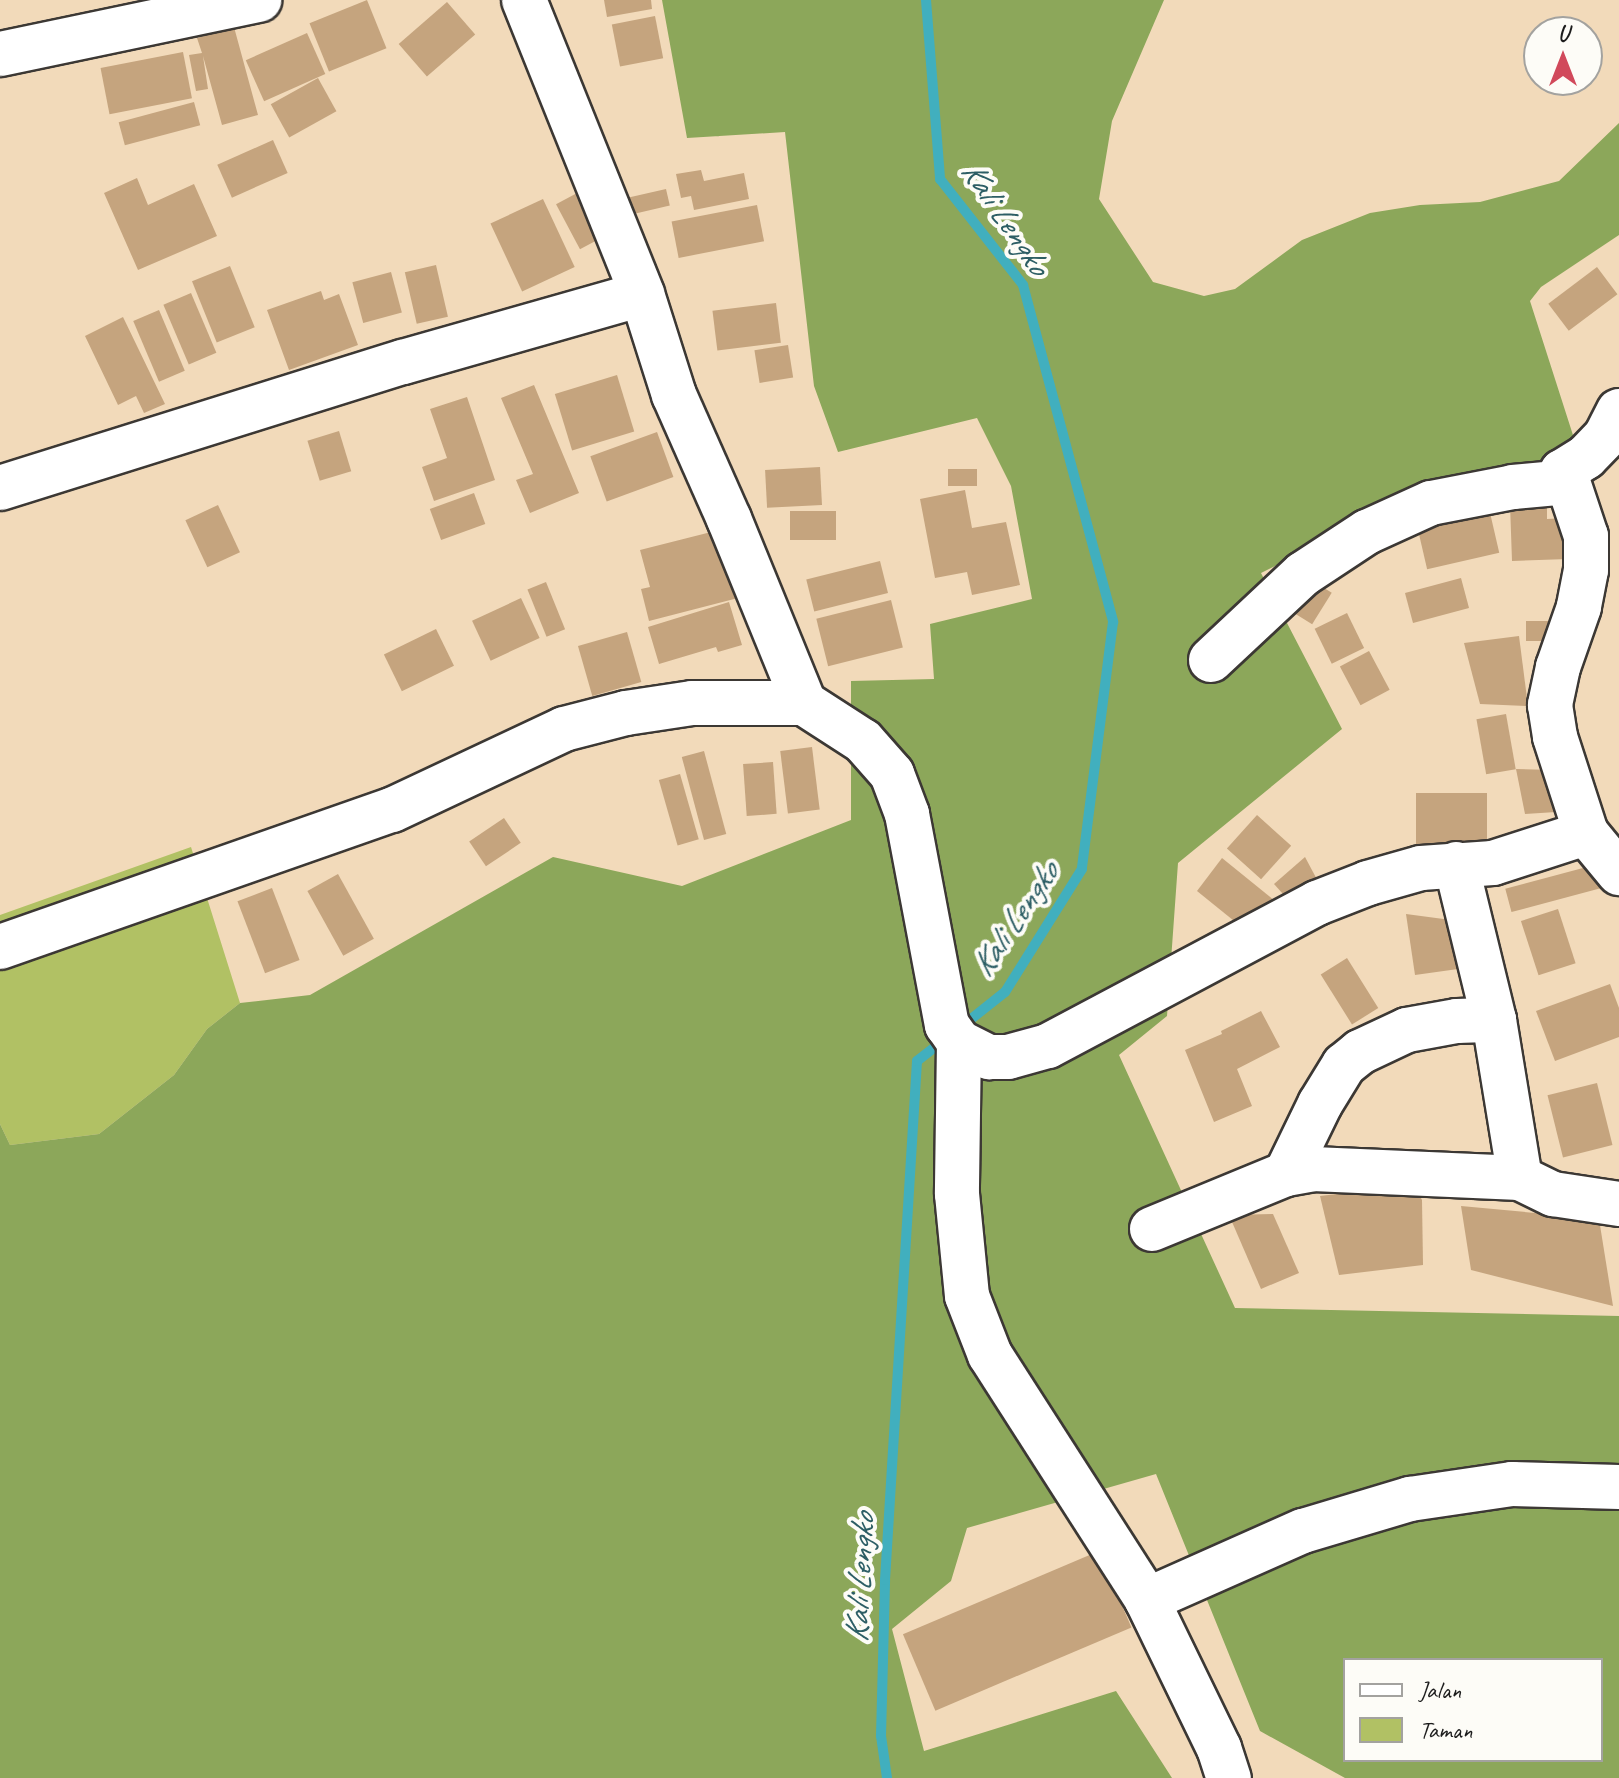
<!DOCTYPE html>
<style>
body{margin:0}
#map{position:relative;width:1619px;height:1778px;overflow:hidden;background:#f2daba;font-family:Caveat,sans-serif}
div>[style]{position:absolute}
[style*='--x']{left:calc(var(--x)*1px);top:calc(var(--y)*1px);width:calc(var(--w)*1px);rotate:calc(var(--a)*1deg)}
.green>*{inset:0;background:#b1c164}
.forest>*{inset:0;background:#8ca75a}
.stream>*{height:10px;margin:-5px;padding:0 5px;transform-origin:5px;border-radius:5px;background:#41afbe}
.building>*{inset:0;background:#c5a47e;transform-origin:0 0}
.roads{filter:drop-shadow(2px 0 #3c3834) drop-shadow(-2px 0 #3c3834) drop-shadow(0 2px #3c3834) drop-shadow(0 -2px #3c3834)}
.minor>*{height:44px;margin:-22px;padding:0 22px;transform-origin:22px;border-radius:22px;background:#fff}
span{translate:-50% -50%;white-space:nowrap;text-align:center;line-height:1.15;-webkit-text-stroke:8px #fdfcf7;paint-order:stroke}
.water-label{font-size:34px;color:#2d5e65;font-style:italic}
.legend{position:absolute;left:1343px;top:1658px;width:260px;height:104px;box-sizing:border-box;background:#fdfcf7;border:2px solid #a3a29f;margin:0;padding:10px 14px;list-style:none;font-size:24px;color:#1c1c1c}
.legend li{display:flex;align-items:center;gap:16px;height:40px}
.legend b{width:40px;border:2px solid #a3a29f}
.north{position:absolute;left:1523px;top:16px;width:80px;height:80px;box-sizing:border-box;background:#fdfcf7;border:2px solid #a3a29f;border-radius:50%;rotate:0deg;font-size:22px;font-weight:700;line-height:32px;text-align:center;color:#1c1c1c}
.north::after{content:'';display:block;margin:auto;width:28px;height:36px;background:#d1495b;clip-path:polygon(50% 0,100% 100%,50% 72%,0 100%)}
</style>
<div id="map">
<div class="green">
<i style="clip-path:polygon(191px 847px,240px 1003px,207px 1029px,174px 1075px,99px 1134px,10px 1145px,0 1124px,0 915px)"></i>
</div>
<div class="forest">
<i style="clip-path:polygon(evenodd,662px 0,1164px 0,1112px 121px,1099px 199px,1153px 282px,1204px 296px,1235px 289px,1302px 240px,1370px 213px,1420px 205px,1480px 202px,1559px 181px,1619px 123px,1619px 235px,1541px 287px,1530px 301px,1580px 457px,1428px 481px,1416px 497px,1261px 573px,1342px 729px,1178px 863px,1167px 1016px,1119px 1055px,1235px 1308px,1619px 1316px,1619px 1778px,1345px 1778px,1260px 1731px,1156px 1474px,967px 1528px,951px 1581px,892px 1629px,924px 1751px,1116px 1691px,1172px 1778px,0 1778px,0 1124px,10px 1145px,99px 1134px,174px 1075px,207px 1029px,240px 1003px,310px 995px,553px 857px,682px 886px,851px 820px,851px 681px,934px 679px,930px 624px,1032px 599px,1011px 486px,977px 418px,838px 452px,814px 386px,785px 132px,687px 138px,662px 0,1345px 1660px,1601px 1660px,1601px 1760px,1345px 1760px,1345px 1660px)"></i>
</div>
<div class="stream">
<i style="--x:926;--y:0;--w:180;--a:85.5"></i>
<i style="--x:940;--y:179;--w:135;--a:51.9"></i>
<i style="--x:1023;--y:285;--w:349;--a:75"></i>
<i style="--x:1113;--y:622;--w:249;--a:97.2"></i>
<i style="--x:1082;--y:869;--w:145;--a:122"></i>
<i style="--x:1005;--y:992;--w:56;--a:141.5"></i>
<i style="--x:887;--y:1778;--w:42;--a:-98.1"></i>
<i style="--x:881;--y:1736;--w:156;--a:-88.5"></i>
<i style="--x:885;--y:1580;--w:520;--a:-86.47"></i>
<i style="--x:917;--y:1061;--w:36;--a:-38"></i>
</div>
<div class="building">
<i style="left:367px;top:0;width:52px;height:62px;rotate:68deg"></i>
<i style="clip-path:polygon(604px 0,651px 0,652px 9px,607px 17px)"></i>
<i style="left:447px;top:2px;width:43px;height:64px;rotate:49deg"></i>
<i style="left:655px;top:16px;width:43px;height:44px;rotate:79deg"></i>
<i style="clip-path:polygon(234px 27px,258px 115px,222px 125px,203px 56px,208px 89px,196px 91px,189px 55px,202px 53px,197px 38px)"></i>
<i style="left:307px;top:33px;width:45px;height:67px;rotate:66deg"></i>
<i style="left:183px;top:52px;width:47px;height:84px;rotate:79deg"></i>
<i style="left:318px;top:78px;width:38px;height:54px;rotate:61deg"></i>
<i style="left:194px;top:102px;width:24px;height:78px;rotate:75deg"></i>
<i style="left:273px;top:140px;width:36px;height:61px;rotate:66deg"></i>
<i style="clip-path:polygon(701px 170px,704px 181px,744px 173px,749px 199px,694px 210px,691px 196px,681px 198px,676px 174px)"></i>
<i style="clip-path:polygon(137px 178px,148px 205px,194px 184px,217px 236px,138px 270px,104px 193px)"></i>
<i style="left:666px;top:189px;width:17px;height:45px;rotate:77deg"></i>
<i style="left:579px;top:192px;width:51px;height:26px;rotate:62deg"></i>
<i style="left:543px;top:199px;width:75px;height:58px;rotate:65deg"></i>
<i style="left:757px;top:205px;width:37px;height:87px;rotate:79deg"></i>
<i style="left:436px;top:265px;width:53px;height:32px;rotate:77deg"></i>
<i style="left:230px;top:266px;width:66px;height:41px;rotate:68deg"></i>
<i style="left:1597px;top:267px;width:34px;height:61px;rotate:53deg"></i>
<i style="left:391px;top:272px;width:42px;height:40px;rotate:75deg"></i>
<i style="clip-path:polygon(321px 291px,324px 300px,339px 294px,358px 345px,289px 370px,267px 310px)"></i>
<i style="left:191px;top:293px;width:65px;height:30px;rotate:67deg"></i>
<i style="left:776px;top:303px;width:40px;height:64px;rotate:83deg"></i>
<i style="left:159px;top:310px;width:66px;height:28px;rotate:67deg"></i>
<i style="clip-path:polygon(123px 317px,165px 404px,144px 413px,136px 396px,118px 405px,85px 336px)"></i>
<i style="left:788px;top:345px;width:33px;height:34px;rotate:81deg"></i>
<i style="left:617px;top:375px;width:59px;height:65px;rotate:73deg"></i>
<i style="clip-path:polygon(534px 385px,579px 493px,530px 513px,516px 480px,533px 474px,501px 398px)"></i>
<i style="clip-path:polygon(467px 397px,495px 480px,434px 501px,422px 467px,447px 458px,430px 409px)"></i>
<i style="left:339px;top:431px;width:42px;height:33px;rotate:73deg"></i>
<i style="left:657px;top:432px;width:48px;height:71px;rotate:70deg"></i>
<i style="left:820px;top:467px;width:38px;height:55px;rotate:87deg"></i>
<i style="left:948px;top:469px;width:29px;height:17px"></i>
<i style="clip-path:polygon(965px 490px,972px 528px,1006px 522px,1020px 585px,972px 595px,967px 572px,935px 578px,920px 499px)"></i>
<i style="left:474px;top:493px;width:33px;height:47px;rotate:70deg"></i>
<i style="clip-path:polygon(1547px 502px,1547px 519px,1567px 518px,1568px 559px,1512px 561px,1510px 504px)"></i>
<i style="left:1488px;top:504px;width:50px;height:74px;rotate:77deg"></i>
<i style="left:218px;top:505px;width:52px;height:36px;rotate:65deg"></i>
<i style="left:836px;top:511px;width:29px;height:46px;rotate:90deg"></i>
<i style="clip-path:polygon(719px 530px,738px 598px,649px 621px,641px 589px,650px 587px,640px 550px)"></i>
<i style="left:880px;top:561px;width:33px;height:76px;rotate:76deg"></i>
<i style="left:1308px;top:578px;width:28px;height:37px;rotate:32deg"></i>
<i style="left:1461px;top:578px;width:31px;height:58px;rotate:75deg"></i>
<i style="left:546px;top:582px;width:51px;height:20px;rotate:68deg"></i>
<i style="left:521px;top:598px;width:44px;height:54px;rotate:65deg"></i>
<i style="left:891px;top:600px;width:49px;height:77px;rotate:76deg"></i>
<i style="clip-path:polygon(729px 602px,742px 645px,718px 652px,716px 647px,659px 664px,648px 627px)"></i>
<i style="left:1347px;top:613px;width:39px;height:36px;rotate:64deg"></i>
<i style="left:1557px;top:621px;width:20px;height:31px;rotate:90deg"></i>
<i style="left:436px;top:629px;width:41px;height:58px;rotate:64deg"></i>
<i style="left:627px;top:632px;width:52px;height:51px;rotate:74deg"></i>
<i style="clip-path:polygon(1519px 636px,1528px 706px,1480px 704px,1464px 643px)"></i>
<i style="left:1369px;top:651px;width:44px;height:33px;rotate:62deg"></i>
<i style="left:1506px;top:714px;width:56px;height:30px;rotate:80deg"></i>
<i style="left:812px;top:747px;width:63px;height:32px;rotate:83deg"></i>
<i style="left:704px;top:751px;width:86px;height:23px;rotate:75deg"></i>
<i style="left:773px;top:762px;width:52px;height:30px;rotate:86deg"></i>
<i style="clip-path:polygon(1516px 769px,1553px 770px,1556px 812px,1525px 814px)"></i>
<i style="left:680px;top:774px;width:68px;height:22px;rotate:74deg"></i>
<i style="left:1416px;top:793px;width:71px;height:55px"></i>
<i style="left:1257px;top:815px;width:46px;height:45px;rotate:42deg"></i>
<i style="left:504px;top:818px;width:30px;height:42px;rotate:56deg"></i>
<i style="clip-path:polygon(1305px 857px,1321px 887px,1291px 903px,1274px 884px)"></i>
<i style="clip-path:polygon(1222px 858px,1280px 905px,1244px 929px,1197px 891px)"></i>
<i style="left:1598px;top:864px;width:24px;height:96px;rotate:75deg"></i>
<i style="left:338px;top:874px;width:74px;height:35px;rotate:61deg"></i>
<i style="left:272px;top:888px;width:77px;height:37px;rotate:69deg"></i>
<i style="left:1558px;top:909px;width:57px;height:39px;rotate:72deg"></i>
<i style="clip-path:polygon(1406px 914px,1451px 920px,1458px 969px,1415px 975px)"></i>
<i style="left:1347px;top:958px;width:59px;height:31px;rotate:58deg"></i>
<i style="clip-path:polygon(1610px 984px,1619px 1008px,1619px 1037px,1555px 1061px,1536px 1011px)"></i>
<i style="clip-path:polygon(1261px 1011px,1280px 1047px,1237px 1069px,1252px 1106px,1214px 1122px,1185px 1050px,1222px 1034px,1221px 1031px)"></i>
<i style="left:1597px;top:1083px;width:64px;height:51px;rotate:76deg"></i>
<i style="clip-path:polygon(1414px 1185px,1422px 1200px,1423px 1265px,1339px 1275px,1320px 1196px)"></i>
<i style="clip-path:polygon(1461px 1206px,1599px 1219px,1613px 1306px,1471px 1270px)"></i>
<i style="clip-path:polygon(1273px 1214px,1299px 1273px,1261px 1289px,1229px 1215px)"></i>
<i style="left:1099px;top:1551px;width:83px;height:213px;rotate:67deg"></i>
</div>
<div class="roads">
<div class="minor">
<i style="--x:524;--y:0;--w:317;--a:68.1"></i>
<i style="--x:0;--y:54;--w:265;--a:-11.8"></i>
<i style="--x:1568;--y:482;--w:12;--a:-121"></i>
<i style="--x:1562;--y:472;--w:28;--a:-32"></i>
<i style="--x:1586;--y:457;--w:29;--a:-46"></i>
<i style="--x:1606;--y:436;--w:28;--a:-63"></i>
<i style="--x:0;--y:488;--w:422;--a:-17.4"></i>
<i style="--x:403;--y:362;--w:248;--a:-15.9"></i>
<i style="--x:642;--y:294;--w:106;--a:72.4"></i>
<i style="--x:674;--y:395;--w:136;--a:66.1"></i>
<i style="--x:729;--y:519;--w:199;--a:67.8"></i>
<i style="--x:804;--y:703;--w:70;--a:32.8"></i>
<i style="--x:863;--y:741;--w:44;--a:48.7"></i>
<i style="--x:892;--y:774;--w:43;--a:69.4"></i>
<i style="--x:907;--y:814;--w:215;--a:79.3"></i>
<i style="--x:947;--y:1025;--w:21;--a:55"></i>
<i style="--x:959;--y:1042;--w:34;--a:27"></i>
<i style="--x:989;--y:1057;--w:19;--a:0"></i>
<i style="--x:1008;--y:1057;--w:41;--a:-15.4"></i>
<i style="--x:1048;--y:1046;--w:305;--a:-28"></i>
<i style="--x:1317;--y:903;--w:55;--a:-21.4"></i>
<i style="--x:1368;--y:883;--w:55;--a:-15.8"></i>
<i style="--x:1421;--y:868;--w:72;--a:-4"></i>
<i style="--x:1493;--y:863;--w:98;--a:-17.9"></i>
<i style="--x:1586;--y:833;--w:52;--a:50.5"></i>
<i style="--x:1211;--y:660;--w:126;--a:-43.1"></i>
<i style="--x:1303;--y:574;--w:77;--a:-33.3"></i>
<i style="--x:1367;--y:532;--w:70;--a:-24.4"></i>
<i style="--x:1431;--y:503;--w:84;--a:-11"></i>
<i style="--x:1513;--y:487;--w:55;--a:-5.2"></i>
<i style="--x:1568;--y:482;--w:57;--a:71.6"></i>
<i style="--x:1586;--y:536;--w:34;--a:90"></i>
<i style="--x:1586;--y:570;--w:38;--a:101"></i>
<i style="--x:1579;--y:607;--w:64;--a:109.3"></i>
<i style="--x:1558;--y:667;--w:39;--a:102"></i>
<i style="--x:1550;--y:705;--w:32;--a:81"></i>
<i style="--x:1555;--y:737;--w:101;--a:72.1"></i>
<i style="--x:1456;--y:864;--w:161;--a:76.3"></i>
<i style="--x:1494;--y:1020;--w:160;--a:80.7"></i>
<i style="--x:0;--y:947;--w:415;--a:-19.3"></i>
<i style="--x:392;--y:810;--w:190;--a:-25.2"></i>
<i style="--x:564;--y:729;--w:64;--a:-14.5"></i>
<i style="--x:626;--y:713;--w:67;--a:-8.6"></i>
<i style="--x:692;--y:703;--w:112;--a:0"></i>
<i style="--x:959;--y:1042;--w:152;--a:90.8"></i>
<i style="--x:957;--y:1194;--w:102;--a:84.4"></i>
<i style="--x:967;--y:1296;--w:63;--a:68.7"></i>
<i style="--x:990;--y:1355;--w:291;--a:57.3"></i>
<i style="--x:1147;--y:1600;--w:165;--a:64.1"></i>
<i style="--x:1219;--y:1748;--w:32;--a:72"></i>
<i style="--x:1286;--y:1174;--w:78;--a:-64.1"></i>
<i style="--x:1320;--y:1104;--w:46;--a:-58.4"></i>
<i style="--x:1344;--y:1065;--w:21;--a:-39"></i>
<i style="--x:1360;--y:1052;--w:52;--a:-25.1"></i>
<i style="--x:1407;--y:1030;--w:51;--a:-10.2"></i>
<i style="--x:1457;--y:1021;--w:37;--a:-2"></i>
<i style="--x:1152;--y:1229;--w:145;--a:-22.3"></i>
<i style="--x:1286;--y:1174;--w:27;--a:-10"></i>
<i style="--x:1313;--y:1169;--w:207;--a:2.5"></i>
<i style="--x:1520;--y:1178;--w:37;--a:26"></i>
<i style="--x:1553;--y:1194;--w:67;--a:8.6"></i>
<i style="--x:1147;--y:1600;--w:171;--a:-23.9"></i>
<i style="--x:1303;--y:1531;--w:112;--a:-16.7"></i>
<i style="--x:1410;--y:1499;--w:103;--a:-8.4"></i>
<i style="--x:1512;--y:1484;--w:107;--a:1.6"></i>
</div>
</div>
<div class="water-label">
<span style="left:1006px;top:217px;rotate:56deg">Kali Lengko</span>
<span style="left:1014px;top:919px;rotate:-56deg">Kali Lengko</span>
<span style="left:859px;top:1578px;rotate:-87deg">Kali Lengko</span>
</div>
<ul class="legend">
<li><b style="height:10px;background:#fff"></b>Jalan</li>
<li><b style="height:22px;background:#b1c164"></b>Taman</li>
</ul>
<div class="north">U</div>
</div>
